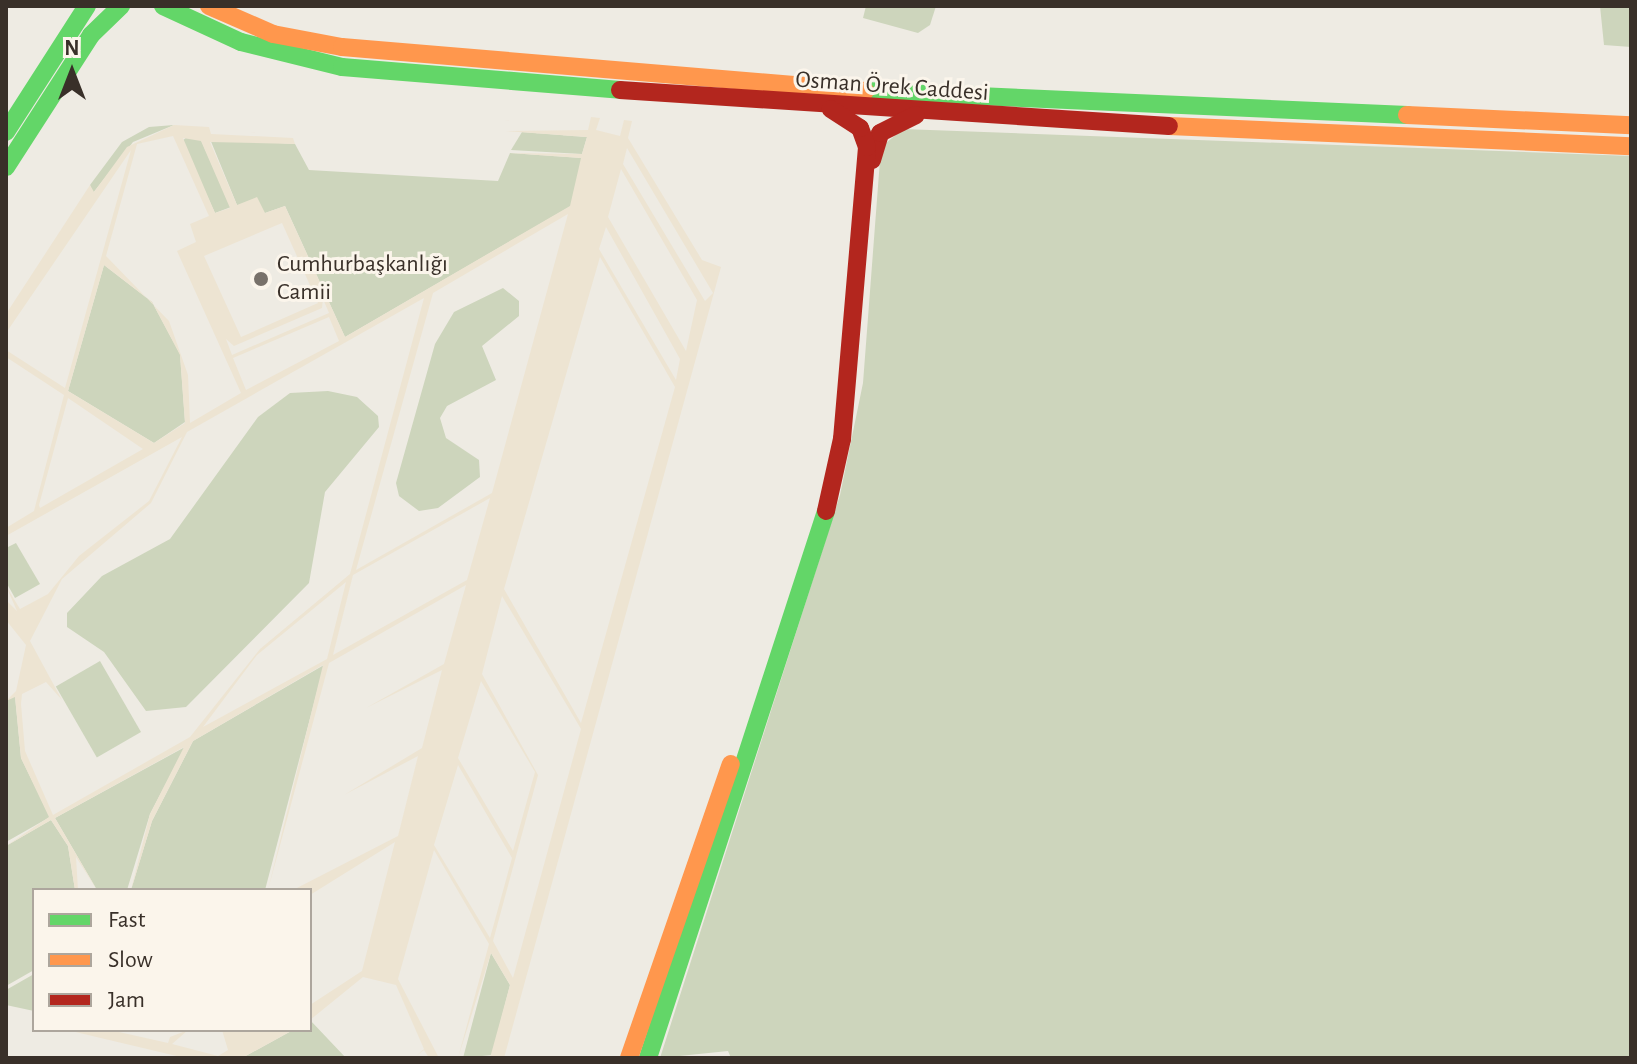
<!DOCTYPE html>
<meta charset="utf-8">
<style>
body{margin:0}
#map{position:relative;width:1637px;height:1064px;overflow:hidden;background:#eeebe3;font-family:"Alegreya Sans",sans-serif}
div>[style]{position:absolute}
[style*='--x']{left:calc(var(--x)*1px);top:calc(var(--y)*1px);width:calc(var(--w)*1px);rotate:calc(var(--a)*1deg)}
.green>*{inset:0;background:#cdd5bc;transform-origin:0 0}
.plaza>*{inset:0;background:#ede4d2}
.fast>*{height:18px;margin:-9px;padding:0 9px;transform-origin:9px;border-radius:9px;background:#63d668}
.slow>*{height:18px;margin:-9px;padding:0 9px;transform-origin:9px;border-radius:9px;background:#ff974d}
.jam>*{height:18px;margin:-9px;padding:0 9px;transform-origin:9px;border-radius:9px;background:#b3261e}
.dots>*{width:22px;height:22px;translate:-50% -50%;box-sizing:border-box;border:4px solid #fbf5eb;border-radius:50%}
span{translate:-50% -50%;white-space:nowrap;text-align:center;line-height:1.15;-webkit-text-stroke:6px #fbf5eb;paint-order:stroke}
.street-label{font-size:24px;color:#393029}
.poi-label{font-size:24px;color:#393029}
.left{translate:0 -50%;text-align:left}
.frame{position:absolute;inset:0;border:8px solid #393029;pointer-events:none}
.legend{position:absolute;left:32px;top:888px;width:280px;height:144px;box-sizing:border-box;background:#fbf5eb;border:2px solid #ada69d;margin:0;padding:10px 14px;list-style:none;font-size:24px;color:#393029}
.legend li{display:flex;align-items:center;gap:16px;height:40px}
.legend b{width:40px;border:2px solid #ada69d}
.north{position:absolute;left:32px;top:32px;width:80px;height:80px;-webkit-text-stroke:6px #fbf5eb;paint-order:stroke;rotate:0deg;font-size:22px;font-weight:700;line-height:32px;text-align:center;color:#393029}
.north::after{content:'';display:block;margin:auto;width:28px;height:36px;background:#393029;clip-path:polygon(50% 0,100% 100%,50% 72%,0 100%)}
</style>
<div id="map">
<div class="green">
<i style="clip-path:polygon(866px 6px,936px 6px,930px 25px,918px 33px,863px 18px)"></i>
<i style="clip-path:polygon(1600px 6px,1631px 6px,1631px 47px,1604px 45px)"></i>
<i style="clip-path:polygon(174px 125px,133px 142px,93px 193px,90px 185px,122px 142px,149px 127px)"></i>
<i style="clip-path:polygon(903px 129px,1631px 156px,1631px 1058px,731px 1058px,728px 1051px,660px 1058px,840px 495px,863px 383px,881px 147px)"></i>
<i style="clip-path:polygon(522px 132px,587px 137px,582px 154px,511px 150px)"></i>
<i style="clip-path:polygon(187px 137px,201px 140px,231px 207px,215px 213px,182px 141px)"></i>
<i style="clip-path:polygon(210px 139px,295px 144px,309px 170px,498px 181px,510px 153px,582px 158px,571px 206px,345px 337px,285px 206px,265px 213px,237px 205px)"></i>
<i style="clip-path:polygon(104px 265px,152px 302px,180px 354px,185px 422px,154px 443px,68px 391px)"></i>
<i style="clip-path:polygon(503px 288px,519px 301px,519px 316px,482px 346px,496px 380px,447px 406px,440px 418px,446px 438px,479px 460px,480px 477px,438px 508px,419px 511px,399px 496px,396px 483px,435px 344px,454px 312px)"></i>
<i style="clip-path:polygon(328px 391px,357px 397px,378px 416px,379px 427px,325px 492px,309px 583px,186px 707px,146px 711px,104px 652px,67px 627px,67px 613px,102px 576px,170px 539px,258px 417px,290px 393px)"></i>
<i style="clip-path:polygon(16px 543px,40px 584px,15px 598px,6px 582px,6px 548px)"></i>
<i style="left:100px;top:661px;width:82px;height:51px;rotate:60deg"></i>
<i style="clip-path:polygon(324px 665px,265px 890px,131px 890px,152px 821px,193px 741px)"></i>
<i style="clip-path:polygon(15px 696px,21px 758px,50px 817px,6px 842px,6px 701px)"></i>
<i style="clip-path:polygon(185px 747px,150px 814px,127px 890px,97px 890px,55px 818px)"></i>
<i style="clip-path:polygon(51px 820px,68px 846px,75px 890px,34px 890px,34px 970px,6px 986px,6px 846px)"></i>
<i style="clip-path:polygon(491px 953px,510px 985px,492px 1055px,463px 1058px)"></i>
<i style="clip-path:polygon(34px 974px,34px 1011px,6px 1005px,6px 990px)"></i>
<i style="clip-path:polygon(310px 1020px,346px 1058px,242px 1058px,293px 1030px,310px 1030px)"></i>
</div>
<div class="plaza">
<i style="clip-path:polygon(evenodd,591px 117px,600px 118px,596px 130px,620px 136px,624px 120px,632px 121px,628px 138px,702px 260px,721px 267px,504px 1058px,490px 1058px,510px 985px,491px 953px,458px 1058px,489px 944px,434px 850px,398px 979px,439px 1058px,429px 1058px,424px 1050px,416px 1056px,424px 1049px,396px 985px,363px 977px,310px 1020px,310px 1005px,362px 971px,395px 842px,310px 895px,293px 890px,398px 836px,418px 756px,344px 795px,422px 748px,442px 670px,366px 708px,444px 664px,466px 585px,329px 663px,268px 890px,323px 665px,193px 741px,152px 821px,131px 890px,150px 814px,184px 747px,55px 818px,97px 890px,76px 857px,78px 890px,75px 890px,68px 846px,51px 820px,6px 846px,49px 817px,21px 758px,15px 697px,6px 701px,16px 691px,26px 645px,6px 620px,6px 600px,17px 611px,6px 586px,20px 609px,48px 594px,79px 556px,149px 501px,182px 437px,6px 536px,6px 528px,34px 511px,64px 395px,6px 357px,6px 350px,65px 388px,131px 150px,6px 333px,6px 314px,90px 185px,94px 192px,127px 147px,174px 125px,209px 127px,211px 134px,293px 138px,295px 144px,210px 142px,237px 205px,257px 197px,265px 213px,285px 206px,345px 337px,570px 206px,581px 158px,510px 153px,582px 154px,587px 137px,505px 131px,588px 130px,591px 117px,173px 136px,209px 216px,190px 224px,196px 242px,177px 251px,241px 393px,190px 423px,188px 375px,169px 321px,106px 256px,137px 144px,173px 136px,591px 117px,183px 138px,201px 141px,230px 208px,215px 213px,183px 138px,591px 117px,627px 148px,713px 293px,705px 301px,623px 164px,627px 148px,591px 117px,621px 169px,697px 300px,686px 351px,608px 217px,621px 169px,591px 117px,568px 214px,492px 493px,356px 570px,433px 293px,568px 214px,591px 117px,282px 223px,318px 303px,241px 337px,204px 256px,282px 223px,591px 117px,606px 227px,680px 359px,676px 380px,599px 249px,606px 227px,591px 117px,600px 257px,675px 387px,581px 723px,504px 589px,600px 257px,591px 117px,104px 265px,152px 302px,180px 355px,185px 423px,154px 443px,68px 391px,104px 265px,591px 117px,424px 298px,350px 574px,260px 649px,190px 737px,53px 815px,25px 751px,21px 704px,22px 694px,46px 682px,62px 700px,30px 641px,62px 579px,151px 503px,187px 432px,424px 298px,591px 117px,323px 299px,329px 313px,232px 355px,226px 339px,234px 346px,322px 308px,323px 299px,591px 117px,329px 317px,339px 341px,246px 390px,233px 358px,329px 317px,591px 117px,68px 398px,143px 449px,40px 508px,39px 505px,68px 398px,591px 117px,490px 498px,467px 580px,333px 655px,353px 575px,490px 498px,591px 117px,346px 582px,327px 659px,203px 727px,257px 655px,346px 582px,591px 117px,502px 596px,581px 729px,513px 978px,493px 941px,538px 775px,482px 674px,502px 596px,591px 117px,481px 681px,535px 772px,513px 851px,458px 758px,481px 681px,591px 117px,458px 765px,512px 858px,490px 938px,434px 845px,458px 765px)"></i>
<i style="clip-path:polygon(67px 1030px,110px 1030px,168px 1043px,170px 1037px,188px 1030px,172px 1044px,218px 1056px,228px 1050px,222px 1030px,293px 1030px,242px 1058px,185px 1058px)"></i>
</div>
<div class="fast">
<i style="--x:163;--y:6;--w:86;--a:24.8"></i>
<i style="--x:241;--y:42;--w:104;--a:13.9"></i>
<i style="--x:342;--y:67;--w:279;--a:4.7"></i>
<i style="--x:865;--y:91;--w:543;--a:2.54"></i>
<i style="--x:6;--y:132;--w:150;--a:-57.3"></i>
<i style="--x:6;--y:167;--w:157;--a:-57.2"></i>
<i style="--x:91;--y:35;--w:42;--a:-44"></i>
<i style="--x:648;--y:1058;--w:575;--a:-71.97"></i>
</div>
<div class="slow">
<i style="--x:209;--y:6;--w:70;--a:23.6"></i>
<i style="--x:273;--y:34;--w:70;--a:10.7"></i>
<i style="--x:342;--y:47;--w:525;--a:4.81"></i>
<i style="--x:1407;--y:115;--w:224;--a:2.6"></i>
<i style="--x:1169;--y:126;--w:462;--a:2.5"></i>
<i style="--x:629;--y:1058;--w:311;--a:-70.9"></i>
</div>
<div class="jam">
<i style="--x:620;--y:90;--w:550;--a:3.75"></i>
<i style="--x:872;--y:160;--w:28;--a:-73"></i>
<i style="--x:880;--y:133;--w:40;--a:-26.6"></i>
<i style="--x:826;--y:511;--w:74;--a:-77.5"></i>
<i style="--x:842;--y:439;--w:293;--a:-85.1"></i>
<i style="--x:867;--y:147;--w:20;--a:-110"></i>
<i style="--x:860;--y:128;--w:35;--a:-147"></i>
</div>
<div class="dots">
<i style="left:261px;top:279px;background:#78716a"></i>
</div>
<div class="street-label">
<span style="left:892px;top:87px;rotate:4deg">Osman Örek Caddesi</span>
</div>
<div class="poi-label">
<span class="left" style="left:277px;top:279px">Cumhurbaşkanlığı<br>Camii</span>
</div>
<div class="frame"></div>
<ul class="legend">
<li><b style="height:10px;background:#63d668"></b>Fast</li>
<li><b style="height:10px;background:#ff974d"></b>Slow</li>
<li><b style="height:10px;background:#b3261e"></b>Jam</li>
</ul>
<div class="north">N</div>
</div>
